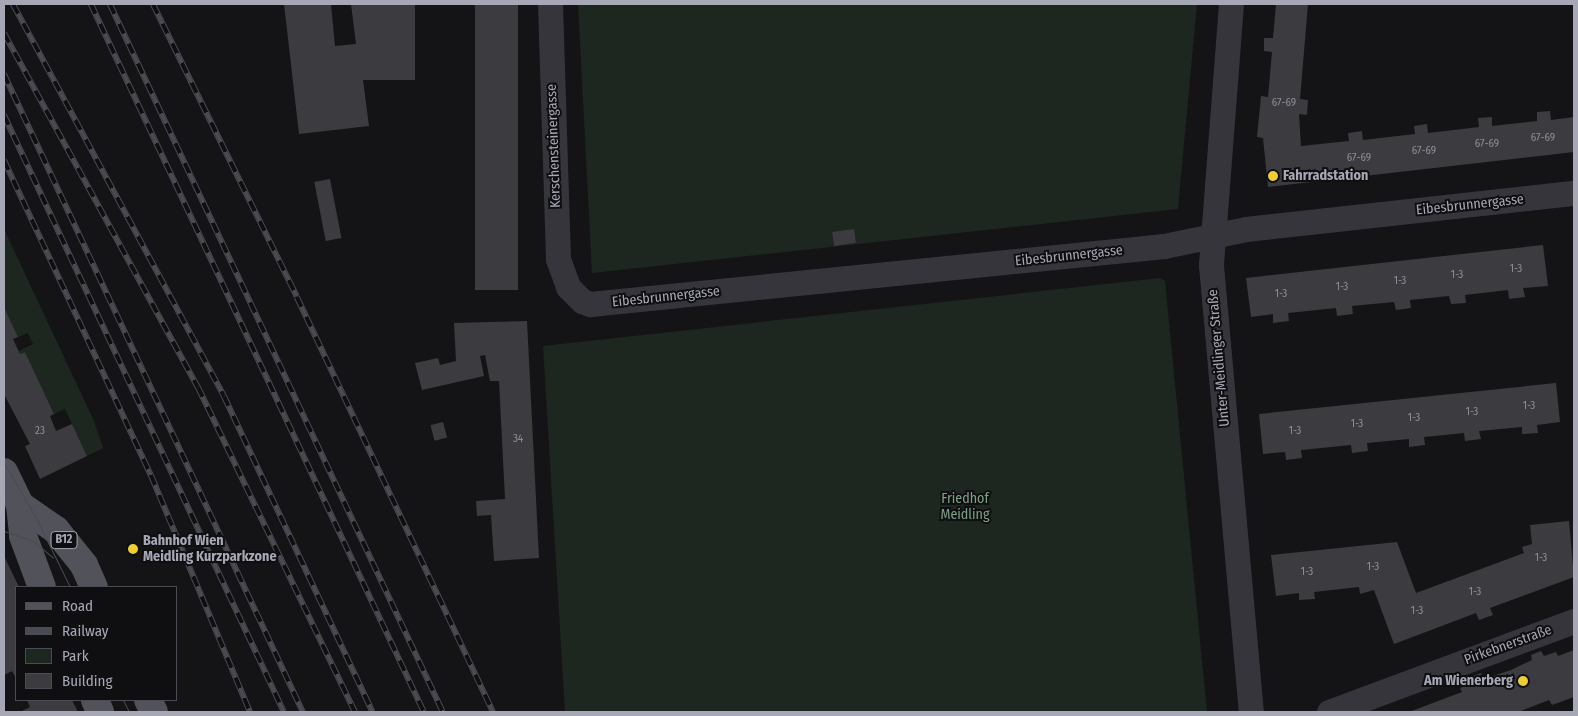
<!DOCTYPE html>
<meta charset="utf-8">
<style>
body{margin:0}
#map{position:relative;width:1578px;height:716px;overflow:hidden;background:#141416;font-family:"Fira Sans Condensed",sans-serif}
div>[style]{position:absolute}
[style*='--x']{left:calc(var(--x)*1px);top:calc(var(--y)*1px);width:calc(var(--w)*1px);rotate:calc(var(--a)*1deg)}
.green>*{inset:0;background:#1e2620}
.building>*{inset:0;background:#3c3c40;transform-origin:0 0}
.street>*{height:25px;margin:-12.5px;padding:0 12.5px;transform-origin:12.5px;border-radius:12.5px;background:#35353b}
.primary>*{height:28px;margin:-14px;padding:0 14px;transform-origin:14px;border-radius:14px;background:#51525a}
.tram>*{height:1px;margin:-0.5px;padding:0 0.5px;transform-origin:0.5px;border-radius:0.5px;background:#4a4b52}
.rail>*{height:5.5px;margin-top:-2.75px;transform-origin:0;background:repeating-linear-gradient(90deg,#0f0f11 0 11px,#4a4b52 0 22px);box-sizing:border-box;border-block:1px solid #4a4b52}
.dots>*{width:14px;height:14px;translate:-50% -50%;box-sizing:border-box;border:2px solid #0f0f11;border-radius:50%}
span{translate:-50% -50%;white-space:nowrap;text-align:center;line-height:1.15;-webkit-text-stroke:4px #0f0f11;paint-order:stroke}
.number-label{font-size:11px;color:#8c8d98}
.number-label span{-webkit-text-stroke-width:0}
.shield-label span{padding:1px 4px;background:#0f0f11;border:1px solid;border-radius:4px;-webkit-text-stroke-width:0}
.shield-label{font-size:12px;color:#a6a8b6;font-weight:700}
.street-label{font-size:14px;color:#a6a8b6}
.poi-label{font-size:14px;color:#a6a8b6;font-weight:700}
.left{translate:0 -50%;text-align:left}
.right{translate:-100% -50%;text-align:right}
.park-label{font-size:14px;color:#7da185}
.frame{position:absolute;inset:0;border:5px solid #a6a8b6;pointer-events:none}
.legend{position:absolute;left:15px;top:586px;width:162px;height:115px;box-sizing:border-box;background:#0f0f11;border:1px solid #4b4c53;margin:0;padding:6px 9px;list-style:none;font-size:15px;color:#a6a8b6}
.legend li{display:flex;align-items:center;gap:10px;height:25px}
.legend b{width:25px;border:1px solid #4b4c53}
</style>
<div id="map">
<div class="green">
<i style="clip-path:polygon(578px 4px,1197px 4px,1178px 209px,592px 273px)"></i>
<i style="clip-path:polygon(4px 229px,94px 421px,103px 448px,87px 456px,65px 409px,54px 414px,25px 352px,20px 354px,19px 351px,33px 344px,28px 333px,18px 337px,4px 307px)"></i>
<i style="clip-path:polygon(1160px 278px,1165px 281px,1207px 712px,565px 712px,543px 346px)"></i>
</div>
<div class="building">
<i style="clip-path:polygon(284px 4px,331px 4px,335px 46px,356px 44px,351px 4px,415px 4px,415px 80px,363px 80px,369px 126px,299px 134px)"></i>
<i style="left:475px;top:4px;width:43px;height:286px"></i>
<i style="clip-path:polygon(1276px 4px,1308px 4px,1300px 99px,1308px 100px,1307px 115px,1299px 114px,1301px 146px,1349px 141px,1348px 133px,1362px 131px,1363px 140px,1415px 134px,1414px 126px,1427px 124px,1428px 133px,1479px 127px,1478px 118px,1492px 117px,1492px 126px,1537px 121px,1537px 112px,1550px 111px,1551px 120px,1574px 117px,1574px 152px,1268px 187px,1263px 138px,1257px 137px,1261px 96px,1268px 97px,1272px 52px,1264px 51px,1264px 38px,1273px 38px)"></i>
<i style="left:330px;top:179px;width:60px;height:16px;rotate:79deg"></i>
<i style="left:854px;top:229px;width:14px;height:22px;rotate:82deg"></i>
<i style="clip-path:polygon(1543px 245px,1548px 286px,1523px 288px,1525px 297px,1509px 299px,1508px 290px,1465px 295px,1466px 303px,1451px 304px,1449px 296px,1410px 300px,1411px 308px,1396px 310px,1394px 302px,1352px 306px,1353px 314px,1337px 316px,1336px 308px,1288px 313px,1289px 321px,1273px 323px,1273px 314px,1251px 317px,1246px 278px)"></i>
<i style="clip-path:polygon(4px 307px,18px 337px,13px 339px,20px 354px,25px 352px,54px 414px,50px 416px,56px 431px,72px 424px,87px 456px,40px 479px,25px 446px,30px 444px,4px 394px)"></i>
<i style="clip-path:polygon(527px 321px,539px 558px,494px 561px,491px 515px,477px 516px,476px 501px,505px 499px,499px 381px,490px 381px,485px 355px,480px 356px,484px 376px,422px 390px,415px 363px,438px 358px,440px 365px,456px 361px,454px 323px)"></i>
<i style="clip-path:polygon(1556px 383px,1560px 422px,1537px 425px,1538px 433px,1522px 434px,1522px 427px,1479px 431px,1481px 439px,1465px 441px,1464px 433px,1424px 437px,1425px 445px,1409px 447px,1409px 439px,1367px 443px,1368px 451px,1352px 453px,1351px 445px,1301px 450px,1302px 458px,1286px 460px,1285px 452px,1263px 454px,1259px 414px)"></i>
<i style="left:443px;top:422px;width:16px;height:13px;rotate:75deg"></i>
<i style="clip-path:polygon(1569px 521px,1574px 577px,1490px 608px,1493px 615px,1479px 620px,1476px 613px,1394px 644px,1374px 590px,1360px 594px,1359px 587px,1314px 592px,1315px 599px,1299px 600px,1299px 593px,1276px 596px,1271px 555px,1397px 542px,1416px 593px,1524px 553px,1522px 547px,1532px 544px,1530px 525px)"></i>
<i style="clip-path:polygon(4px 556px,19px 587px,16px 587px,16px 678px,12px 671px,4px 675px)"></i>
<i style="clip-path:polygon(1574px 650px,1574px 697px,1552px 705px,1549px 700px,1518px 712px,1409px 712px,1462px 692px,1460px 688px,1472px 684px,1470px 677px,1481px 673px,1484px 679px,1511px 670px,1532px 660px,1531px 655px,1541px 651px,1544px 656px,1556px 652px,1558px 656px)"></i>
<i style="clip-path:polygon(27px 700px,72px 700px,78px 712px,20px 712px,30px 707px)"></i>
</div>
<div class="street">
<i style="--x:550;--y:4;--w:255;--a:88.2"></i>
<i style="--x:558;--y:259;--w:30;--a:70"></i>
<i style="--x:568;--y:287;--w:20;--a:45"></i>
<i style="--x:582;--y:301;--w:9;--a:21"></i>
<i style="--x:590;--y:304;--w:577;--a:-5.77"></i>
<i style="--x:1164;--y:246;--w:84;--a:-11.7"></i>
<i style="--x:1246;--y:229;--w:330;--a:-6.3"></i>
<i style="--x:1231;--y:4;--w:262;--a:94.4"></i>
<i style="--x:1211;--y:265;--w:449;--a:84.9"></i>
<i style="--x:1329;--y:712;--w:261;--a:-20.4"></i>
</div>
<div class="primary">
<i style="--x:4;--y:472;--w:37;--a:64"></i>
<i style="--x:20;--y:505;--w:44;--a:34.8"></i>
<i style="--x:56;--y:530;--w:45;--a:51.3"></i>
<i style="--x:84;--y:565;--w:24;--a:66"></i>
<i style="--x:20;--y:505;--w:31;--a:84"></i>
<i style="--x:23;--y:536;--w:54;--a:69.6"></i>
<i style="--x:95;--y:700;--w:13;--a:67"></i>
<i style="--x:148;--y:700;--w:13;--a:63"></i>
</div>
<div class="tram">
<i style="--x:4;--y:463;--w:64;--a:59.8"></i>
<i style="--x:36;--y:518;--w:77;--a:63.8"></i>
<i style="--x:4;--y:531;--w:31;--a:19"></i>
<i style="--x:33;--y:541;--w:26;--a:40"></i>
<i style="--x:123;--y:700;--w:13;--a:63"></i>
</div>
<div class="rail">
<i style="--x:13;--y:4;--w:445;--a:61.7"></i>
<i style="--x:224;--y:396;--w:349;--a:64.8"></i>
<i style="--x:91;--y:4;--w:782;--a:64.81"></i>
<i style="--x:110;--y:4;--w:782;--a:64.81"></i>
<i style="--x:153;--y:4;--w:326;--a:63.8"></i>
<i style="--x:297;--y:297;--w:459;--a:64.7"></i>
<i style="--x:4;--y:33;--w:404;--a:61.3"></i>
<i style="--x:198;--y:387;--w:361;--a:64.2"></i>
<i style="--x:4;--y:74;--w:705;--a:64.89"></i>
<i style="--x:4;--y:115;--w:659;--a:64.87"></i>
<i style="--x:4;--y:160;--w:348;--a:65"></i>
<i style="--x:151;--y:475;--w:257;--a:67.3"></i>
</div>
<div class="dots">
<i style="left:1273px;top:176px;background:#efce33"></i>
<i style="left:133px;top:549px;background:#efce33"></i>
<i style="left:1523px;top:681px;background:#efce33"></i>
</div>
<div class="number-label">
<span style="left:1284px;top:103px">67-69</span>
<span style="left:1543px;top:138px">67-69</span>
<span style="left:1487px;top:144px">67-69</span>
<span style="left:1424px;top:151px">67-69</span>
<span style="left:1359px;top:158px">67-69</span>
<span style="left:1516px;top:269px">1-3</span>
<span style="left:1457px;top:275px">1-3</span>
<span style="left:1400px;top:281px">1-3</span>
<span style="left:1342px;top:287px">1-3</span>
<span style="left:1281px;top:294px">1-3</span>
<span style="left:1529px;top:406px">1-3</span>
<span style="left:1472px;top:412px">1-3</span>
<span style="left:1414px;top:418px">1-3</span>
<span style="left:1357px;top:424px">1-3</span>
<span style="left:40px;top:431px">23</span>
<span style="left:1295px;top:431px">1-3</span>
<span style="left:518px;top:439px">34</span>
<span style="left:1541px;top:558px">1-3</span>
<span style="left:1373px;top:567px">1-3</span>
<span style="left:1307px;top:572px">1-3</span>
<span style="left:1475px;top:592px">1-3</span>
<span style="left:1417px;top:611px">1-3</span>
</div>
<div class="shield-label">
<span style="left:64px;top:540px">B12</span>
</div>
<div class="street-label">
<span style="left:554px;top:146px;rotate:-92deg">Kerschensteinergasse</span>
<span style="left:1470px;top:205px;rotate:-6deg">Eibesbrunnergasse</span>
<span style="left:1069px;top:256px;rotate:-6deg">Eibesbrunnergasse</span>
<span style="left:666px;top:297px;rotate:-6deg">Eibesbrunnergasse</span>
<span style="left:1219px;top:358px;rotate:-95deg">Unter-Meidlinger Straße</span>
<span style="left:1508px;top:645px;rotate:-20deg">Pirkebnerstraße</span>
</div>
<div class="poi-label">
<span class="left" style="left:1283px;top:176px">Fahrradstation</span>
<span class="left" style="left:143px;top:549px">Bahnhof Wien<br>Meidling Kurzparkzone</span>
<span class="right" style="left:1513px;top:681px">Am Wienerberg</span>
</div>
<div class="park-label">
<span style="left:965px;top:507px">Friedhof<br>Meidling</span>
</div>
<div class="frame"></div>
<ul class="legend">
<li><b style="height:6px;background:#51525a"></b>Road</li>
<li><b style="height:6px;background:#4a4b52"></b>Railway</li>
<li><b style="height:14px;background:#1e2620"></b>Park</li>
<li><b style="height:14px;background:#3c3c40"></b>Building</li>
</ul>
</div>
